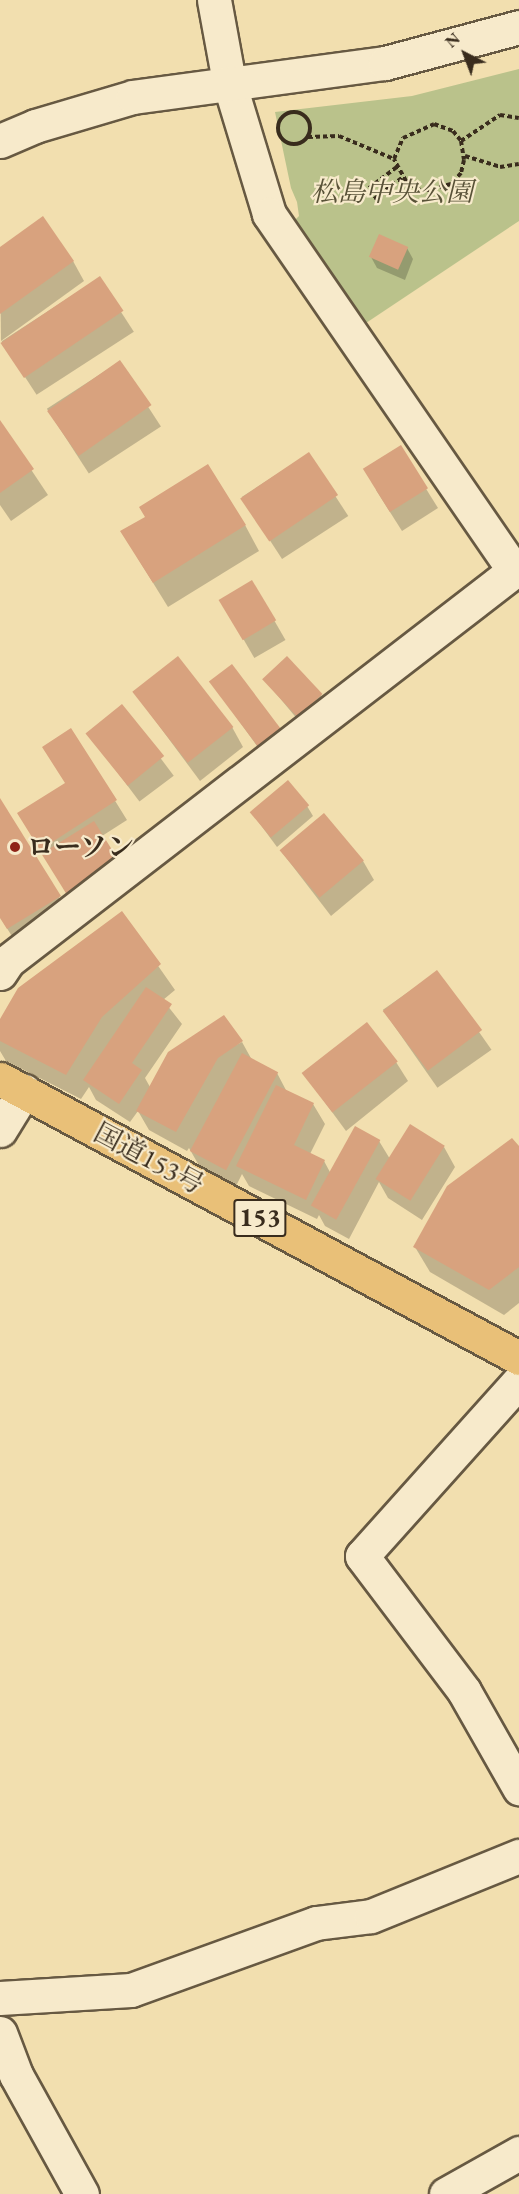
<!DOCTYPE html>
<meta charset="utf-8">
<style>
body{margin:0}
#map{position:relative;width:519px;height:2194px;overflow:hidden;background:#f2dfaf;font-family:"EB Garamond","Noto Serif JP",serif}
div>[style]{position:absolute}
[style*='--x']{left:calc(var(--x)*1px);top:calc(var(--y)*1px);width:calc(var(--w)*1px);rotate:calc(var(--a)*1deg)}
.green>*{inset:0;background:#bac28b}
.shadow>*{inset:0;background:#0003;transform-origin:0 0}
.building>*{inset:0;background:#d8a27e;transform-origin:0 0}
.path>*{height:4px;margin-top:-2px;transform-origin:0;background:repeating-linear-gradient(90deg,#392c1d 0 4.5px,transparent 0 7.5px)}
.path>.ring{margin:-2px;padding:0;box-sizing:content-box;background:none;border:4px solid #392c1d;border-radius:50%}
.roads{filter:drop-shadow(2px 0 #675942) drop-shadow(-2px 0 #675942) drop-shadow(0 2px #675942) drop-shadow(0 -2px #675942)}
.minor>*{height:33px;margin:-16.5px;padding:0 16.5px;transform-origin:16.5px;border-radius:16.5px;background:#f7eacb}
.highway>*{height:33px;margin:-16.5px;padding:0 16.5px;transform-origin:16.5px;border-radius:16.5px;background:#e9c078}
.dots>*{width:16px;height:16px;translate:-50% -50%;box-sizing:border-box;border:3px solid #f7eacb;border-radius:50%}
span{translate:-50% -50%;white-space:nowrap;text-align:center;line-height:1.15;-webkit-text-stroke:4.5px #f7eacb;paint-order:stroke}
.shield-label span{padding:2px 4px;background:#f7eacb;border:2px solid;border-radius:4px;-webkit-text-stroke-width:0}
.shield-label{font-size:26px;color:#392c1d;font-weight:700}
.park-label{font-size:27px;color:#595238;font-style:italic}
.poi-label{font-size:27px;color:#392c1d;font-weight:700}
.left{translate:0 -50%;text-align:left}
.street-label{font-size:27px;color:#392c1d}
.north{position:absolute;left:435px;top:24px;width:60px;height:60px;-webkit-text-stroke:4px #f7eacb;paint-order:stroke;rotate:318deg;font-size:16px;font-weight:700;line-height:24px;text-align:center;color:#392c1d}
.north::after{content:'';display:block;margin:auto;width:21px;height:27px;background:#392c1d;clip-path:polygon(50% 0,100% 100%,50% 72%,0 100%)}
</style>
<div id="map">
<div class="green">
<i style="clip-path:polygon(519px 69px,519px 221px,360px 327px,291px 224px,299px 216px,297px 202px,291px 188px,275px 112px,412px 96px)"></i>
</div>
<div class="shadow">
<i style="clip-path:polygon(407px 248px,413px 259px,405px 280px,377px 268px,371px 257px)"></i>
<i style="clip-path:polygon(0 249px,73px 261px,84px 281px,1px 341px)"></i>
<i style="left:99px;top:278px;width:64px;height:116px;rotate:57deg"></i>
<i style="left:119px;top:362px;width:77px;height:86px;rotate:57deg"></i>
<i style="clip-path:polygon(0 423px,48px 495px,11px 521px,0 505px)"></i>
<i style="clip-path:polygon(400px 447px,438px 508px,402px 531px,376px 490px)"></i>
<i style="left:308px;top:454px;width:74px;height:79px;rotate:57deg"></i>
<i style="clip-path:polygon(245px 525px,259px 551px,168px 607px,137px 557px)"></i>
<i style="left:252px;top:582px;width:67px;height:36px;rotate:60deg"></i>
<i style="clip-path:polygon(264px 679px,321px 695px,327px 705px,303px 726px)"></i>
<i style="clip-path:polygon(211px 682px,280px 729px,291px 749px,270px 764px)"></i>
<i style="clip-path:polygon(134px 692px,232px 727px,243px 747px,200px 781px)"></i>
<i style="left:122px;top:707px;width:86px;height:43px;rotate:53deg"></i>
<i style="clip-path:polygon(71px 730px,127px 820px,102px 836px,44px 856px,30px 833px,66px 784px)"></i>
<i style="clip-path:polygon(0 801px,74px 922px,23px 954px,0 917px)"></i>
<i style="clip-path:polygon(307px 806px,313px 816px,277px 847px,251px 812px)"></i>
<i style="clip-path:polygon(281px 851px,363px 861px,374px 880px,331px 916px)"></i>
<i style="clip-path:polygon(121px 913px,175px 990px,163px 1000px,182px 1024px,145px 1078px,150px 1087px,242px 1042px,252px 1060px,277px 1073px,287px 1092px,313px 1104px,325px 1124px,310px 1154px,324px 1161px,331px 1174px,379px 1141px,390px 1159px,444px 1147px,455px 1167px,422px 1220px,388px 1198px,379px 1182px,349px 1239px,325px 1226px,319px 1215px,317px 1219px,249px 1186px,242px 1174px,235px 1188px,201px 1169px,189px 1148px,187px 1151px,149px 1130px,138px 1111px,130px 1122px,96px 1100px,89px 1087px,81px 1099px,6px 1061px,0 1051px,0 1022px)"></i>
<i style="left:437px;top:972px;width:95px;height:66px;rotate:55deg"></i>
<i style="clip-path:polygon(396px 1062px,408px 1081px,346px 1131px,304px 1074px)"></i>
<i style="clip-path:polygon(519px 1148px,519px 1303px,504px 1315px,430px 1272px,415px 1247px)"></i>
</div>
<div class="building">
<i style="clip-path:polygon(43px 216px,74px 261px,0 314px,0 247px)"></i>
<i style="left:379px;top:234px;width:32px;height:25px;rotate:24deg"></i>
<i style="left:100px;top:276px;width:42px;height:120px;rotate:56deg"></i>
<i style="left:120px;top:360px;width:55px;height:89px;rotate:55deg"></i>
<i style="clip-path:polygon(0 420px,34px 469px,0 493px)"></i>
<i style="left:401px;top:445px;width:51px;height:45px;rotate:58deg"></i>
<i style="left:309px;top:452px;width:52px;height:83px;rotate:56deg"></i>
<i style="clip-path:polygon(208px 464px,246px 525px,153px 583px,120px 531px,145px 517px,139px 507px)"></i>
<i style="left:252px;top:580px;width:47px;height:39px;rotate:59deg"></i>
<i style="left:178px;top:656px;width:90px;height:58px;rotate:52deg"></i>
<i style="left:287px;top:656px;width:52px;height:34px;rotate:47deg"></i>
<i style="left:232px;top:664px;width:81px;height:29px;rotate:53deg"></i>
<i style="left:122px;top:704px;width:67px;height:47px;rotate:51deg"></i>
<i style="clip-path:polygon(71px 728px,117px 800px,40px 850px,17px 813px,65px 783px,42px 747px)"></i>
<i style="left:288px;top:780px;width:33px;height:50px;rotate:50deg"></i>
<i style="clip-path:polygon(0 798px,61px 896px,7px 929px,0 918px)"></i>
<i style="left:324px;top:813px;width:62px;height:58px;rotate:50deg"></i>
<i style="left:94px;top:821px;width:49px;height:62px;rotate:58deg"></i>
<i style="clip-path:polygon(122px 911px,161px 964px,102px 1017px,66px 1075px,0 1041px,0 1019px,18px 988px)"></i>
<i style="left:437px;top:970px;width:75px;height:68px;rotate:53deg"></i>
<i style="clip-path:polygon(146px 987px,172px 1004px,132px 1063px,142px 1070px,119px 1104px,83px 1080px)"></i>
<i style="clip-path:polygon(224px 1015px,243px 1041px,218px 1058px,176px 1132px,136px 1111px,168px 1052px)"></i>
<i style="left:367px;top:1022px;width:50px;height:83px;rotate:52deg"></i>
<i style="left:242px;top:1053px;width:41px;height:111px;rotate:28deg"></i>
<i style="clip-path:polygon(276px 1085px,314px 1103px,294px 1145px,325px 1160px,306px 1200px,236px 1166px)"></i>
<i style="left:410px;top:1124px;width:41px;height:65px;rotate:32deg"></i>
<i style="left:355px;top:1126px;width:29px;height:91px;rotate:29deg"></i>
<i style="clip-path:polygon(512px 1138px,519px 1146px,519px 1267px,489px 1290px,413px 1247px,447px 1186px)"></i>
</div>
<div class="path">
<i class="ring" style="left:278px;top:112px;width:28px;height:28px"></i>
<i style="--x:308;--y:137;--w:31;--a:-2"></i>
<i style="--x:339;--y:136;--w:60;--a:22.7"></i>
<i style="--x:394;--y:159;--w:23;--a:-67"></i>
<i style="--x:403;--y:138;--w:34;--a:-24"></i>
<i style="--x:434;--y:124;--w:20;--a:20"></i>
<i style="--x:453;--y:131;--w:13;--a:51"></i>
<i style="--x:461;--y:141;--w:19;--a:81"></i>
<i style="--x:464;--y:160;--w:13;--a:103"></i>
<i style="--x:461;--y:173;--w:15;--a:132"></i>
<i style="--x:451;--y:184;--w:23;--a:165"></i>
<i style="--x:429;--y:190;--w:9;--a:180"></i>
<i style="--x:420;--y:190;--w:17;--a:-147"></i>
<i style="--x:406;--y:181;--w:25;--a:-119"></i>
<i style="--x:461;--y:141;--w:47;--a:-33.7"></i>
<i style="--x:500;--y:115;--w:19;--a:9"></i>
<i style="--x:465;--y:156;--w:37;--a:17"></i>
<i style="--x:500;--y:167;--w:19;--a:-9"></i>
<i style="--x:369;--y:188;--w:35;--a:-37"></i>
<i style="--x:374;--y:199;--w:35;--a:-37"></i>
</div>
<div class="roads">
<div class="minor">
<i style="--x:214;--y:0;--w:83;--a:79.6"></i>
<i style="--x:229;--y:82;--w:138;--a:73.1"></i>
<i style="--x:269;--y:214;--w:433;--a:55.5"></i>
<i style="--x:0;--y:141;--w:38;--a:-23"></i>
<i style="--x:35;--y:126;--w:102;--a:-16.5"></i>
<i style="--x:133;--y:97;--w:254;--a:-7.7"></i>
<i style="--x:385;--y:63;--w:139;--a:-15"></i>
<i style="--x:0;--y:973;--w:14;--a:-56"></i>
<i style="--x:8;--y:961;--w:645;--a:-37.63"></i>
<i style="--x:0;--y:1130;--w:46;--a:-58.4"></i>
<i style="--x:519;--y:1381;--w:235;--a:131.9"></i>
<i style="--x:362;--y:1556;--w:169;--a:52.9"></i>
<i style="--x:464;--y:1691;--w:112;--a:60.4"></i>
<i style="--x:0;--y:1998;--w:131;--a:-3.5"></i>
<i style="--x:131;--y:1990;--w:197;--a:-19.9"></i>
<i style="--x:316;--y:1923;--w:55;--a:-7.3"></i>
<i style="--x:371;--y:1916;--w:160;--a:-22.1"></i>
<i style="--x:0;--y:2033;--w:45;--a:69.1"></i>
<i style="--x:16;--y:2075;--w:136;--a:61"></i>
<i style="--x:446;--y:2194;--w:84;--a:-29.3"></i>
</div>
<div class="highway">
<i style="--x:0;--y:1079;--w:589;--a:28.26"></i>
</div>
</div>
<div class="dots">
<i style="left:15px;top:847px;background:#8f2418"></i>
</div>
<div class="shield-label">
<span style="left:260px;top:1218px">153</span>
</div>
<div class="park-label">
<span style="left:392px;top:192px">松島中央公園</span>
</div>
<div class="poi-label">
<span class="left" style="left:27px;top:847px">ローソン</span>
</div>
<div class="street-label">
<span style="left:149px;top:1158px;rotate:28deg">国道153号</span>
</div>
<div class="north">N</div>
</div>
